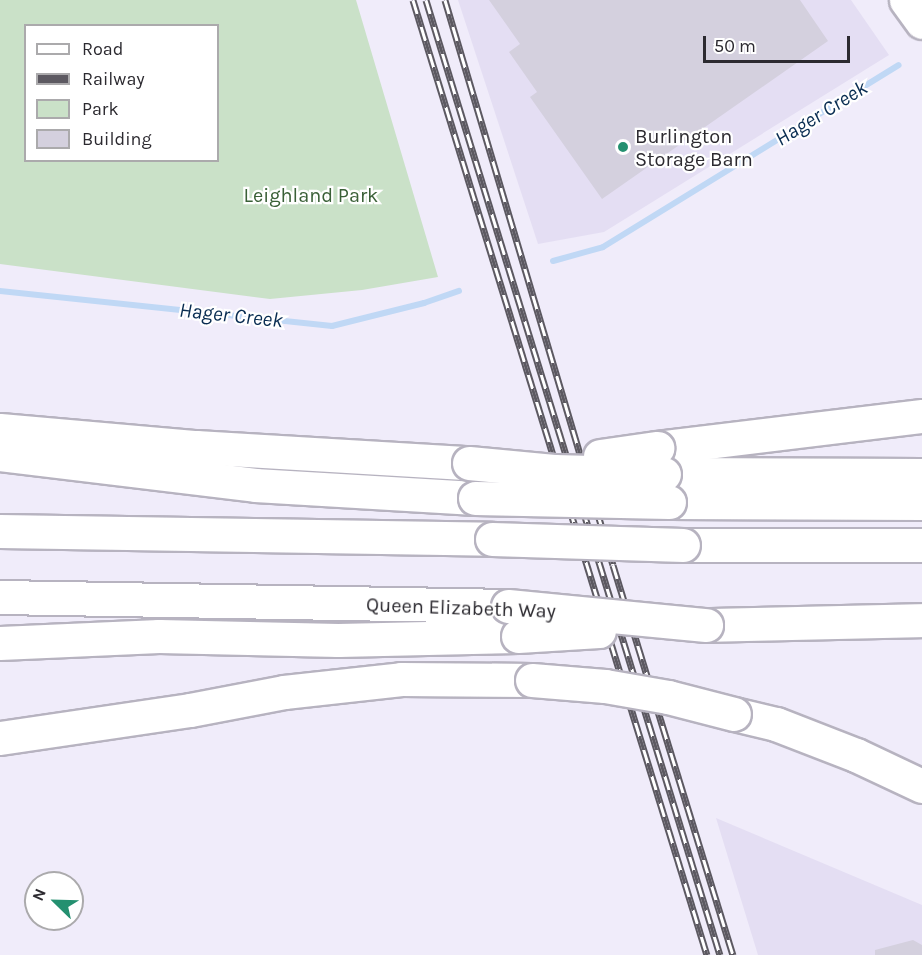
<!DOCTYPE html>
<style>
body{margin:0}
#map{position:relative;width:922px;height:955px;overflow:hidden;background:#f0ecfa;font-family:Karla,sans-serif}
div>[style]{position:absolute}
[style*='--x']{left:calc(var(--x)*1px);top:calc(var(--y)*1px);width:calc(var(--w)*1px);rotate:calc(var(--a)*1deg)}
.built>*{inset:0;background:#e4def3}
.green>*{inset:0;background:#cae1c8}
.stream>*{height:6px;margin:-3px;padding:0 3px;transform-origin:3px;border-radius:3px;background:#c0d8f5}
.building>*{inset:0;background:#d4d0de}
.roads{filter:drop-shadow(2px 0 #b7b3c0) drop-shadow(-2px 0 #b7b3c0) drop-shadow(0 2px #b7b3c0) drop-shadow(0 -2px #b7b3c0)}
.secondary>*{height:33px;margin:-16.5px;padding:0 16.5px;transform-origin:16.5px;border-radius:16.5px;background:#fff}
.highway>*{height:33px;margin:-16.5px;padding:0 16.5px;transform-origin:16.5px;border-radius:16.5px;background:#fff}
.rail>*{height:7px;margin-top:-3.5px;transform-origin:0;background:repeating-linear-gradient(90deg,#fff 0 14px,#5c5961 0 28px);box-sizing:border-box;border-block:2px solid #5c5961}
.bridges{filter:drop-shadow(2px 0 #b7b3c0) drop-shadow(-2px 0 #b7b3c0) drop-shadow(0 2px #b7b3c0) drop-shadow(0 -2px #b7b3c0)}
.highway-bridge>*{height:33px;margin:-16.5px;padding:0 16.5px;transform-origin:16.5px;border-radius:16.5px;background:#fff}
.dots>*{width:16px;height:16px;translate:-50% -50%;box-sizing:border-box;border:3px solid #fff;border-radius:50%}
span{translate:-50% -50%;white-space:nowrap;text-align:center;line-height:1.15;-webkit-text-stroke:4.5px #fff;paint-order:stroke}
.poi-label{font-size:20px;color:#2c2a30}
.left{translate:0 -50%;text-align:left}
.park-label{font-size:20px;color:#3a6037}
.street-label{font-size:20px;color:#2c2a30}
.water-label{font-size:21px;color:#082c51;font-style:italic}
.legend{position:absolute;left:24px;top:24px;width:195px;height:138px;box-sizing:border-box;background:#fff;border:2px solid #abaaac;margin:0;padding:8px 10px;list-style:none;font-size:18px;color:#2c2a30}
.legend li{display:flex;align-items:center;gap:12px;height:30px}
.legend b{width:30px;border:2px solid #abaaac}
.north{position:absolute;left:24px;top:871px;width:60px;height:60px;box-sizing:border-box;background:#fff;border:2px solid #abaaac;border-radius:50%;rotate:293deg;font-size:16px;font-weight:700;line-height:24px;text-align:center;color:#2c2a30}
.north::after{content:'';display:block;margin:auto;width:21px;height:27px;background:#249070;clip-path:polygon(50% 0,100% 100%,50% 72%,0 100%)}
.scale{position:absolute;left:703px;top:36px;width:147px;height:27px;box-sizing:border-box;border:3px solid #2c2a30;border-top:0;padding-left:8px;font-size:18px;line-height:21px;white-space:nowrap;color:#2c2a30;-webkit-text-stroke:4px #fff;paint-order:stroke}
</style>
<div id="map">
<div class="built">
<i style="clip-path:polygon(458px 0,851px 0,889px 55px,604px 232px,538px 244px)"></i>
<i style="clip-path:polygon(716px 818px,922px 905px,922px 955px,758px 955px)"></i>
</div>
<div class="green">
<i style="clip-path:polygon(evenodd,0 0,356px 0,438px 277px,362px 290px,270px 299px,0 264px,0 0,26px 26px,218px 26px,218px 160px,26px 160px,26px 26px)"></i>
</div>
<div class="stream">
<i style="--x:553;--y:261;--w:52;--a:-15.6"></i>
<i style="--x:603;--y:247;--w:347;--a:-31.6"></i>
<i style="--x:0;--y:291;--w:334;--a:6"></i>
<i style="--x:332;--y:326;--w:95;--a:-14"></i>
<i style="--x:424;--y:303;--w:37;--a:-19"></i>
</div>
<div class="building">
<i style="clip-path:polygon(489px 0,800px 0,828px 41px,602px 199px,530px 97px,537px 92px,509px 52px,520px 44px)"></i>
<i style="clip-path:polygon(913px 940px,922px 945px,922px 955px,875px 955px,875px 950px)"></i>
</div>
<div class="roads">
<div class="secondary">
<i style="--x:906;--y:0;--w:27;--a:54"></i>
</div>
<div class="highway">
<i style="--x:0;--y:430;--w:197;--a:5"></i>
<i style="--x:196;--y:447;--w:273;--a:3.4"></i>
<i style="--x:657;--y:448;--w:267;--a:-6.9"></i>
<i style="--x:0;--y:454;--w:257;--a:6.9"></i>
<i style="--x:255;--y:485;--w:220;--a:3.4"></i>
<i style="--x:664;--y:474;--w:258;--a:0.2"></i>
<i style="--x:669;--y:502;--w:253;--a:0.2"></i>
<i style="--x:0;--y:531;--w:492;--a:0.9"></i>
<i style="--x:683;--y:545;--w:239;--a:0"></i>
<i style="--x:0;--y:597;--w:508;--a:1.01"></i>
<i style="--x:706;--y:625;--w:216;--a:-1.3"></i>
<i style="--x:0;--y:643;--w:159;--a:-2.5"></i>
<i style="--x:159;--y:636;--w:179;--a:1.3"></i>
<i style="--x:338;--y:640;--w:180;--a:-1.3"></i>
<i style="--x:734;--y:714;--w:43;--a:13.4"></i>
<i style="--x:776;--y:724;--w:86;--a:21.2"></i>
<i style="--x:856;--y:755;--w:73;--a:25.2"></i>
<i style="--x:0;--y:738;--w:192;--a:-8.4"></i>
<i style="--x:190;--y:710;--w:96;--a:-10.8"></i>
<i style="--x:284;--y:692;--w:118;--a:-6.3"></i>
<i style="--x:401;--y:679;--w:131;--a:0.4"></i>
</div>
</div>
<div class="rail">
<i style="--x:413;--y:0;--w:999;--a:72.89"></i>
<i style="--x:426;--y:0;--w:999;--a:72.89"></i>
<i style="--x:445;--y:0;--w:589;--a:73.44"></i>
<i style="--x:613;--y:565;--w:408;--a:72.9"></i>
</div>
<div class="bridges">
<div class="highway-bridge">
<i style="--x:600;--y:456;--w:58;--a:-8"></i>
<i style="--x:469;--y:463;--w:85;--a:5.4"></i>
<i style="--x:554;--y:471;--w:110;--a:1.6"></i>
<i style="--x:475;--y:498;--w:194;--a:1.2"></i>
<i style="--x:492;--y:539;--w:191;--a:1.8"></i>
<i style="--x:508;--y:606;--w:199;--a:5.5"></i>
<i style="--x:518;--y:636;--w:81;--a:-3.5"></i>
<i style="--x:532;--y:680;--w:73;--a:4.7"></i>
<i style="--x:605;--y:686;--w:64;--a:9.9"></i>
<i style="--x:668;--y:697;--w:68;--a:14.4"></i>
</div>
</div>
<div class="dots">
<i style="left:623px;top:147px;background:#249070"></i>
</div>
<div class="poi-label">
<span class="left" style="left:635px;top:148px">Burlington<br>Storage Barn</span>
</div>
<div class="park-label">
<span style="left:311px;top:195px">Leighland Park</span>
</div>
<div class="street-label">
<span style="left:461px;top:608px;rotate:2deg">Queen Elizabeth Way</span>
</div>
<div class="water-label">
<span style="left:821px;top:113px;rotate:-32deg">Hager Creek</span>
<span style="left:231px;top:315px;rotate:6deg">Hager Creek</span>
</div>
<ul class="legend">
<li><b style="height:8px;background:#fff"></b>Road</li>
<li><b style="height:8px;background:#5c5961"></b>Railway</li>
<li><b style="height:16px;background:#cae1c8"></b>Park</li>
<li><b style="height:16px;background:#d4d0de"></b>Building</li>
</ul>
<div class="north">N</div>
<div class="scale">50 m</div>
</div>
